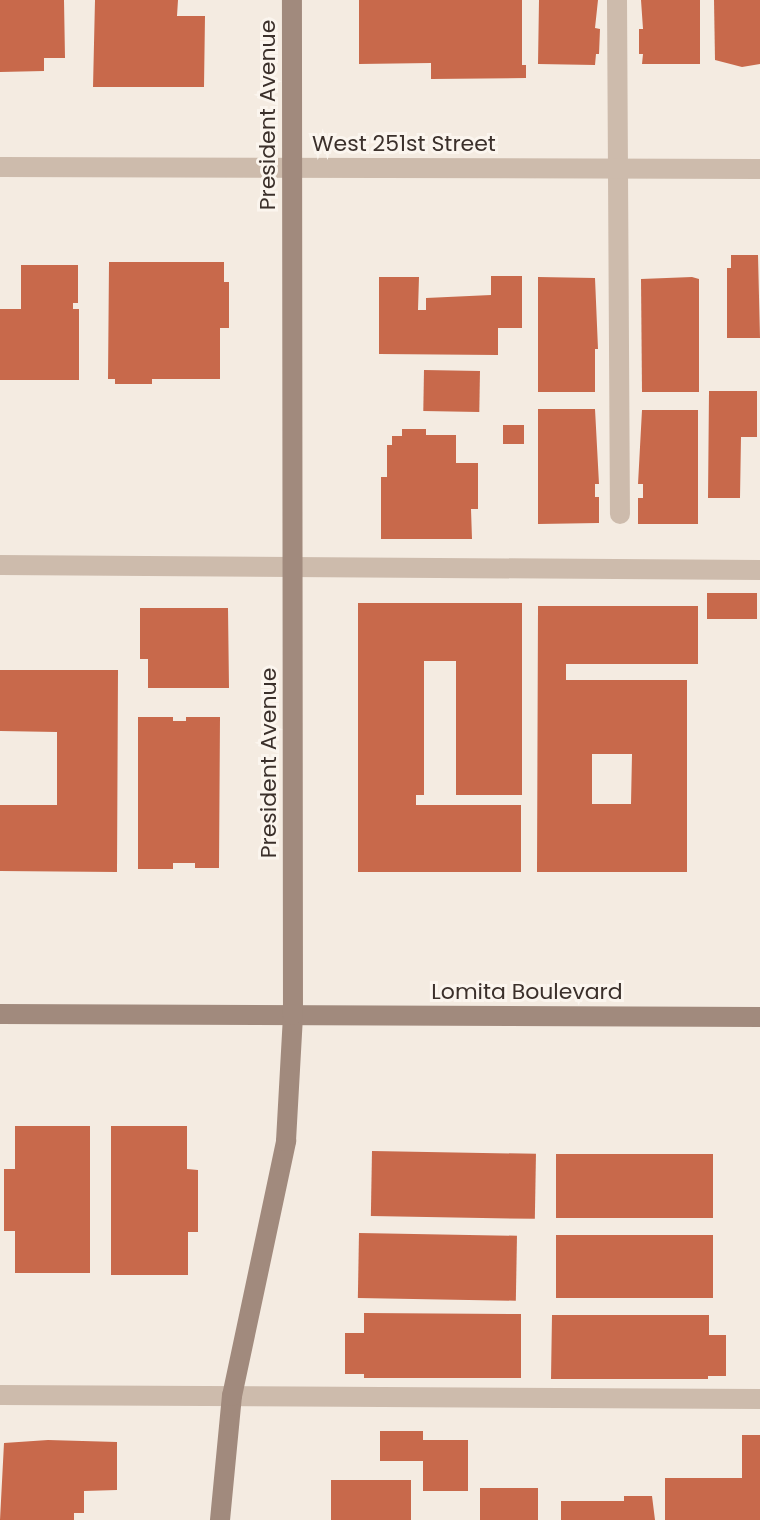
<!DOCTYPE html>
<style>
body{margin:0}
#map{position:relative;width:760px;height:1520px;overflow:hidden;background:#f4ebe1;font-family:Poppins,sans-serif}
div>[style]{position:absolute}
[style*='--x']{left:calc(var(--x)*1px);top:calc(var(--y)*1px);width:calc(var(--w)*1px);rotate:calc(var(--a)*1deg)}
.building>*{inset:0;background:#c8694b;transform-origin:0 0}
.lane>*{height:20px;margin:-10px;padding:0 10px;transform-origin:10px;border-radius:10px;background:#cdbbac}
.street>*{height:20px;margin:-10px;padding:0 10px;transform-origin:10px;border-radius:10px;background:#cdbbac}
.secondary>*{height:20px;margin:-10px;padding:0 10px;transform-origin:10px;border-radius:10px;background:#a18a7d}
span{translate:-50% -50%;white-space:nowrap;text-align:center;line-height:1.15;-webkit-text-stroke:6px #fbf5ee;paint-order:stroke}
.street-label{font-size:22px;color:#3b302b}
</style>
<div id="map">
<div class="building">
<i style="clip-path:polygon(0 0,64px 0,65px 58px,44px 58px,44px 71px,0 72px)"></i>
<i style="clip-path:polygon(95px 0,178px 0,177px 16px,205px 16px,204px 87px,93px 87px)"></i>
<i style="clip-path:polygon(359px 0,522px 0,522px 65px,526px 65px,526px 78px,431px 79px,431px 63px,359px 64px)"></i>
<i style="clip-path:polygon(539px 0,598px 0,595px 28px,600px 29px,599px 54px,596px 54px,595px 65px,538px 64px)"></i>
<i style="clip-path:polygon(641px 0,700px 0,700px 64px,642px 64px,643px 54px,639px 54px,639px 29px,643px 29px)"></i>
<i style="clip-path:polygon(714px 0,760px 0,760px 64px,742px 67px,715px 60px)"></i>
<i style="clip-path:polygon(731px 255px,758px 255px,760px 338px,727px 338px,727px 268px,731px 268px)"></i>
<i style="clip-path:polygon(109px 262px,224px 262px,224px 282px,229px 282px,229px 328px,220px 328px,220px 379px,152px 379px,152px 384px,115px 384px,115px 379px,108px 379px)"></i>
<i style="clip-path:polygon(21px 265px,78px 265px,78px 303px,73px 303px,73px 309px,79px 309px,79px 380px,0 380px,0 309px,21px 309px)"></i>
<i style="clip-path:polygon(491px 276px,522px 276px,522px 328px,498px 328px,498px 355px,379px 354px,379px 277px,419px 277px,418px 310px,426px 310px,426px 298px,491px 295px)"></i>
<i style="clip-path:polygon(538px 277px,595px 278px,598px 349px,595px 349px,595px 392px,538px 392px)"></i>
<i style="clip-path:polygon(692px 277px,699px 279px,699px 392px,642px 392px,641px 279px)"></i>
<i style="left:424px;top:370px;width:56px;height:41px;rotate:1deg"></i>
<i style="clip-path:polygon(709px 391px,757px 391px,757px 437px,741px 437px,740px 498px,708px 498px)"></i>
<i style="clip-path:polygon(538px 409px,595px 409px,599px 484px,595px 484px,595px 497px,599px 497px,599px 523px,538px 524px)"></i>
<i style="clip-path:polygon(642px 410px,698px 410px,698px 524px,638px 524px,638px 498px,643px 498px,643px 484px,638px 484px)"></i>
<i style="left:503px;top:425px;width:21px;height:19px"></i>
<i style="clip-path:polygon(402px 429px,426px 429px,426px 435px,456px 435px,456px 463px,478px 463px,478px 509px,471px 509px,472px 539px,381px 539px,381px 477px,387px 477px,387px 445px,392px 445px,392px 436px,402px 436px)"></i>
<i style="left:707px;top:593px;width:50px;height:26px"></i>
<i style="clip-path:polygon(358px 603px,522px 603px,522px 795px,456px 795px,456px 661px,424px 661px,424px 795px,416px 795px,416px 805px,521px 805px,521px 872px,358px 872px)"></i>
<i style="clip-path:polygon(evenodd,538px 606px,698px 606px,698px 664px,566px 664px,566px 680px,687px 680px,687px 872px,537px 872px,538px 606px,592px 754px,632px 754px,631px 804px,592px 804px,592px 754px)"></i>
<i style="clip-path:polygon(140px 608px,228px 608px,229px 688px,148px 688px,148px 659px,140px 659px)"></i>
<i style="clip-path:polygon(0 670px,118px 670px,117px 872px,0 871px,0 805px,57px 805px,57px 732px,0 731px)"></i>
<i style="clip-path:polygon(138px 717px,173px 717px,173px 721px,186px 721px,186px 717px,220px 717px,219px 868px,195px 868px,195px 863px,173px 863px,173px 869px,138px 869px)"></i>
<i style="clip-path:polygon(15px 1126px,90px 1126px,90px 1273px,15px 1273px,15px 1231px,4px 1231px,4px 1169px,15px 1169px)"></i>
<i style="clip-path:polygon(111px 1126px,187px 1126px,187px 1169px,198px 1170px,198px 1232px,188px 1232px,188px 1275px,111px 1275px)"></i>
<i style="left:372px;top:1151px;width:164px;height:65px;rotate:1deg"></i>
<i style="left:556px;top:1154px;width:157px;height:64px"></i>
<i style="left:359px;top:1233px;width:158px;height:65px;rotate:1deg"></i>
<i style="left:556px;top:1235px;width:157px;height:63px"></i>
<i style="clip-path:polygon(364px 1313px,521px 1314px,521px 1378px,364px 1378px,364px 1374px,345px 1374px,345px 1333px,364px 1333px)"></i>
<i style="clip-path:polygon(552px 1315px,709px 1315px,709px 1335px,726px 1335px,726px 1376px,708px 1376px,708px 1379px,551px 1379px)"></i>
<i style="clip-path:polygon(380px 1431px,423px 1431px,423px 1440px,468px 1440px,468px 1491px,423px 1491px,423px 1461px,380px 1461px)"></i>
<i style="clip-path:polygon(742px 1435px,760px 1435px,760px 1520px,665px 1520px,665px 1478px,742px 1478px)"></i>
<i style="clip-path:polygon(48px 1440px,117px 1442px,117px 1490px,84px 1491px,84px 1513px,74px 1513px,74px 1520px,0 1520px,4px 1443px)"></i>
<i style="left:331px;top:1480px;width:80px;height:40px"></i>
<i style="left:480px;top:1488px;width:58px;height:32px"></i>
<i style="clip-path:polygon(624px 1496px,652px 1496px,655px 1520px,561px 1520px,561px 1501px,624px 1501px)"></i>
</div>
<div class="lane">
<i style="--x:617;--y:0;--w:514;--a:89.67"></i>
<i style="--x:0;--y:565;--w:760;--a:0.38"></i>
<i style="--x:0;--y:1395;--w:760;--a:0.3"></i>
</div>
<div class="street">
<i style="--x:0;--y:167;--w:760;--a:0.15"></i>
</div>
<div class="secondary">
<i style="--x:0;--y:1014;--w:760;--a:0.23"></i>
<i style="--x:220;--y:1520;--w:125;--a:-84.5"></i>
<i style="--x:232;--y:1396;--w:261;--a:-78"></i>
<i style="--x:286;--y:1141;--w:126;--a:-86.8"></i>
<i style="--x:293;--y:1015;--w:1015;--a:-90.06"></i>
</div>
<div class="street-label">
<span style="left:268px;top:115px;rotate:-90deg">President Avenue</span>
<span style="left:404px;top:144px">West 251st Street</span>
<span style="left:269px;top:763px;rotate:-90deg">President Avenue</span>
<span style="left:527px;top:992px">Lomita Boulevard</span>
</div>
</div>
